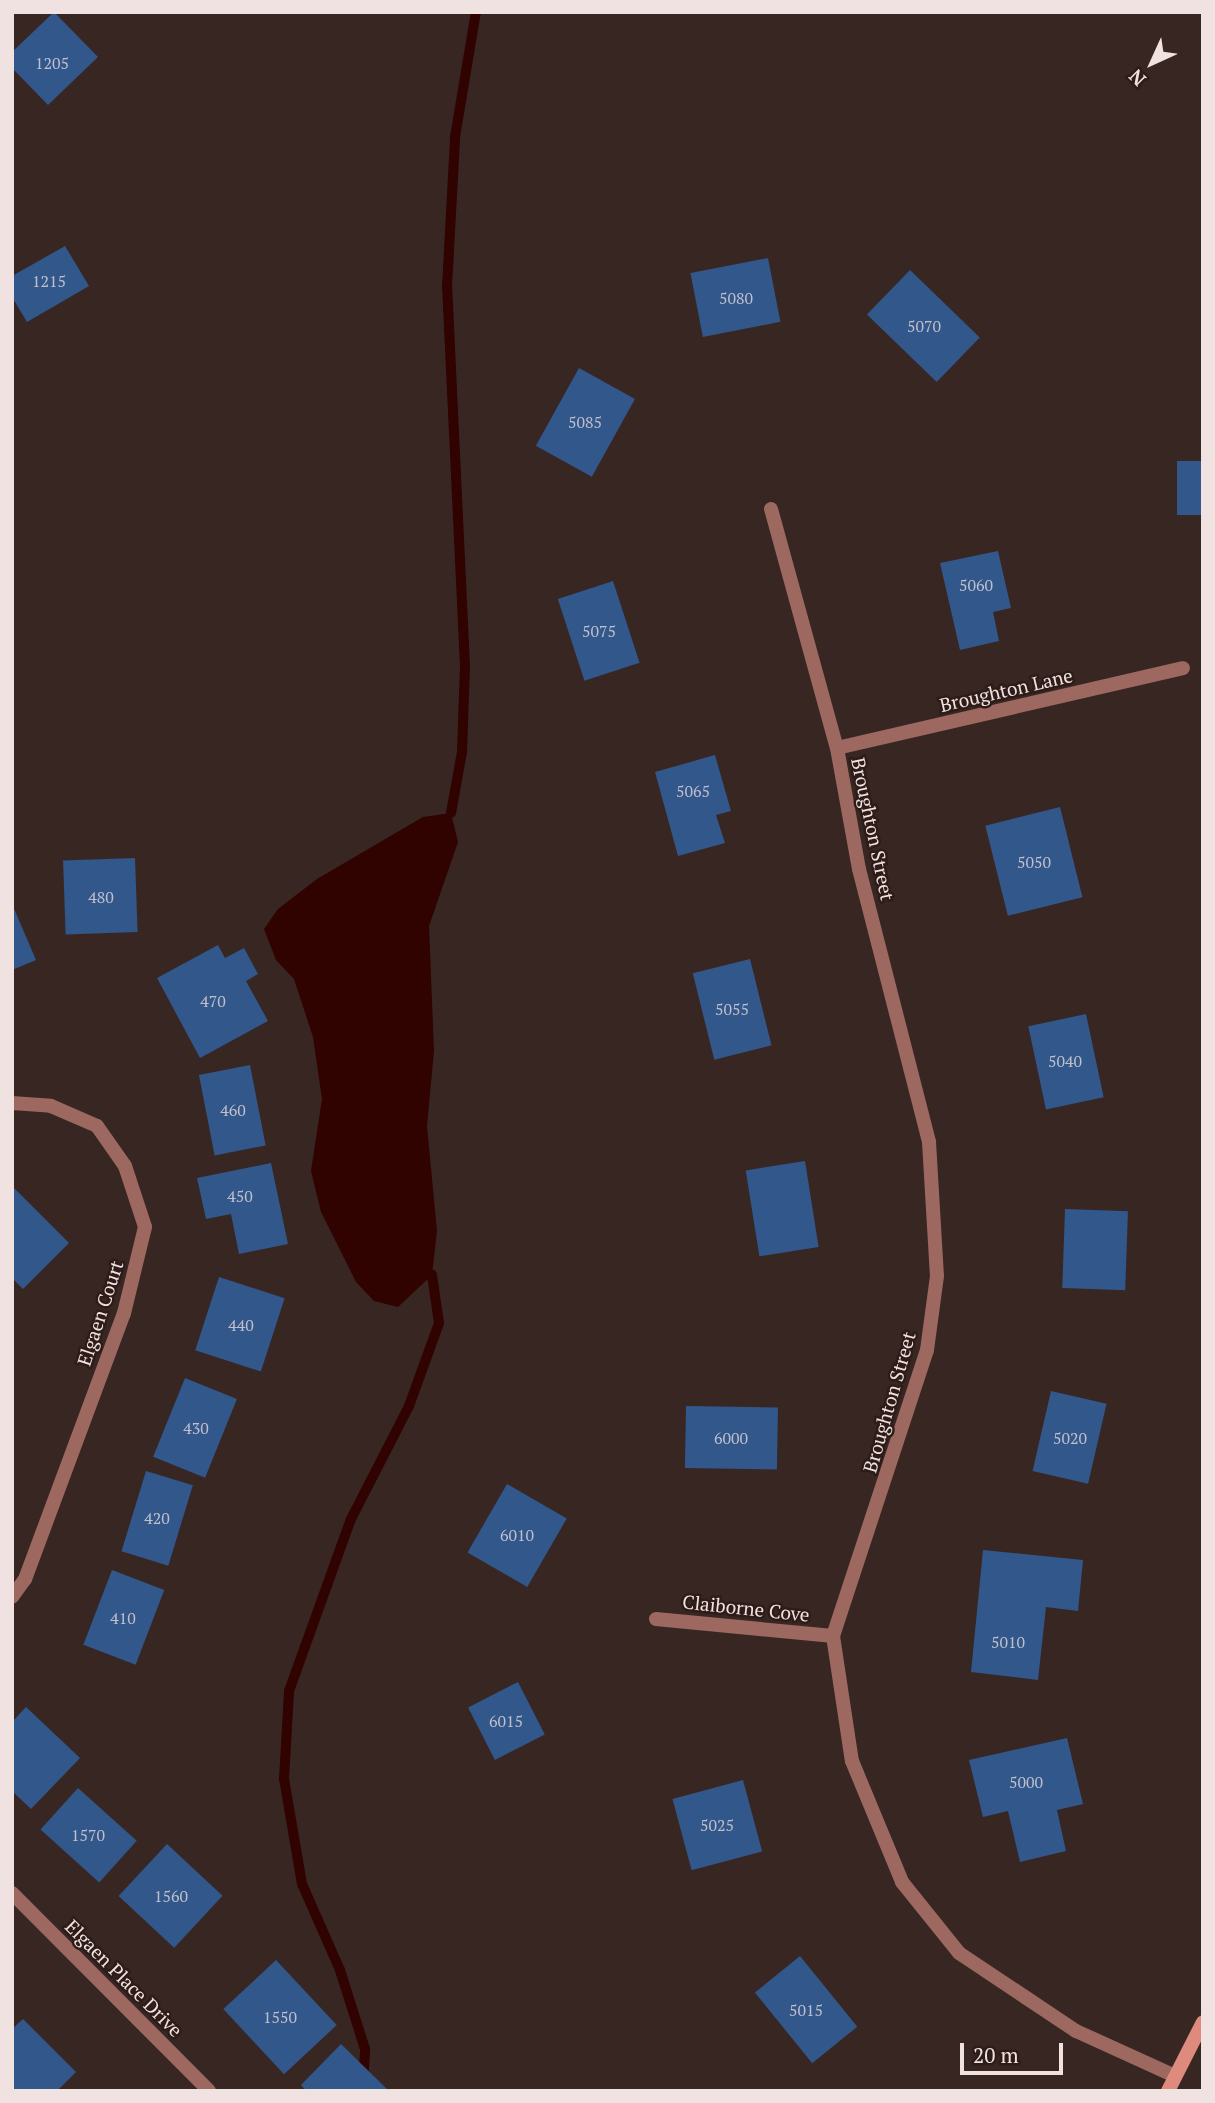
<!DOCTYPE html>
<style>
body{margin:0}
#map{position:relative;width:1215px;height:2103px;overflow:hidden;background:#382623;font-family:"PT Serif",serif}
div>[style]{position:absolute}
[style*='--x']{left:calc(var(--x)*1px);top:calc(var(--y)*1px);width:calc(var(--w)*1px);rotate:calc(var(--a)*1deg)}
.water>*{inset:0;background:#300200}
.stream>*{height:10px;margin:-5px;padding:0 5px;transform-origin:5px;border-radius:5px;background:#300200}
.building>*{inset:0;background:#31578b;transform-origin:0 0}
.street>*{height:14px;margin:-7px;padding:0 7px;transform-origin:7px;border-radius:7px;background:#9d685f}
.secondary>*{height:14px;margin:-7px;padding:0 7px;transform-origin:7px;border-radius:7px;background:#de8a7c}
span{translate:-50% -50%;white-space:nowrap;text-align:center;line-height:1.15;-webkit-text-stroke:5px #2e1c19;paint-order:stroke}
.number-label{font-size:16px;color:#c0bfcb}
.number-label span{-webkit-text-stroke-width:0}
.street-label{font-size:19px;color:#efe2e0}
.frame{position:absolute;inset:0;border:14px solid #efe2e0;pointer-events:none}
.north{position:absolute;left:1117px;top:28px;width:70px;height:70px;-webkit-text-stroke:5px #2e1c19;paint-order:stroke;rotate:225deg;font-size:19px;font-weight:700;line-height:28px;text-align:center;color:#efe2e0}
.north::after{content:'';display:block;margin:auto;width:24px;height:32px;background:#efe2e0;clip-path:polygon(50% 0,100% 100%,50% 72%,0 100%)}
.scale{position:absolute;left:960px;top:2043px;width:103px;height:32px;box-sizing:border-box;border:4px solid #efe2e0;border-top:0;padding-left:9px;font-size:21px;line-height:24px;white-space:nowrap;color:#efe2e0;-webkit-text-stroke:5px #2e1c19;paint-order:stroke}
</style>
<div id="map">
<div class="water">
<i style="clip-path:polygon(451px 813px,458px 842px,429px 926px,434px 1051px,427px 1126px,437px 1231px,432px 1275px,398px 1307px,374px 1301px,356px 1282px,321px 1212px,311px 1171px,322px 1099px,313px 1037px,294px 979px,276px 960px,264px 929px,278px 909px,317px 879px,423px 817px)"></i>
</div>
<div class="stream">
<i style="--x:451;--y:813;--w:62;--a:-79.8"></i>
<i style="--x:462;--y:752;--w:86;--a:-88"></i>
<i style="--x:465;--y:666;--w:379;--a:-92.7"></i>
<i style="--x:447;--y:287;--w:150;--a:-86.9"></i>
<i style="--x:455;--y:137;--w:127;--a:-80.5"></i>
<i style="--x:363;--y:2081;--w:32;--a:-86"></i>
<i style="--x:365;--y:2049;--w:83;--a:-107.6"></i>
<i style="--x:340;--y:1970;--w:94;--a:-113.8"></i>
<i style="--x:302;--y:1884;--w:107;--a:-99.7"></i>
<i style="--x:284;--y:1779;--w:88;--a:-86.7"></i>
<i style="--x:289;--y:1691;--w:183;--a:-70.2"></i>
<i style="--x:351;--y:1519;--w:127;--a:-62.8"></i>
<i style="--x:409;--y:1406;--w:88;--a:-70.1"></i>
<i style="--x:439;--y:1323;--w:49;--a:-98.3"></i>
</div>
<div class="building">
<i style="clip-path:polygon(54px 12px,98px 57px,48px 105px,12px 68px,12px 52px)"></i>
<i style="clip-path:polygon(65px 246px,89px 286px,27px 322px,12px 297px,12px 276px)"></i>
<i style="left:768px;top:258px;width:65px;height:79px;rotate:79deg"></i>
<i style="left:910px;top:270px;width:97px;height:62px;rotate:44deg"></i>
<i style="left:579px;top:368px;width:64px;height:89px;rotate:29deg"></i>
<i style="left:1177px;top:461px;width:26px;height:54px"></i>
<i style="clip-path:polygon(998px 551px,1011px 608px,993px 612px,999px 641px,960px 650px,940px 563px)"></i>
<i style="left:613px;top:581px;width:86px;height:58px;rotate:72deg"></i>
<i style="clip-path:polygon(715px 755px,731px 811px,716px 815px,725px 843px,678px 856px,655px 772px)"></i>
<i style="left:1060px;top:807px;width:93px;height:77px;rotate:76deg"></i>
<i style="left:135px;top:858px;width:74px;height:72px;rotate:88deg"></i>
<i style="clip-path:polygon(12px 904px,36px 960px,12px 970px)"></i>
<i style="clip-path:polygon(218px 945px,225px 958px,244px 948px,258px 974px,246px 981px,268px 1021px,200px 1058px,157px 978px)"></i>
<i style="left:750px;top:959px;width:89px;height:59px;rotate:76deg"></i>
<i style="left:1086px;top:1014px;width:85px;height:59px;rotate:78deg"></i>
<i style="left:250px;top:1065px;width:82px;height:52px;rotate:79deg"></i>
<i style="left:805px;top:1161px;width:87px;height:60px;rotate:81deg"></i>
<i style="clip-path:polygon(271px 1163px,288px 1244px,239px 1254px,231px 1214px,206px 1219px,197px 1178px)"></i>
<i style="clip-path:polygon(12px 1186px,69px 1243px,23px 1289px,12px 1278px)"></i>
<i style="left:1065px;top:1209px;width:63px;height:79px;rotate:2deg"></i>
<i style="left:219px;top:1277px;width:69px;height:77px;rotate:18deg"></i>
<i style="left:185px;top:1378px;width:56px;height:85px;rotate:22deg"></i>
<i style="left:1051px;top:1391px;width:57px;height:82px;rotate:13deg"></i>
<i style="left:686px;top:1406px;width:92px;height:62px;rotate:1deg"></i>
<i style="left:146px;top:1471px;width:49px;height:84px;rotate:17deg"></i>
<i style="left:507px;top:1484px;width:69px;height:79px;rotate:30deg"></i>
<i style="clip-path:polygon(983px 1550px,1083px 1560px,1078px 1611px,1046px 1607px,1038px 1680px,971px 1672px)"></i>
<i style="left:112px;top:1570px;width:56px;height:80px;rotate:21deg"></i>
<i style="left:518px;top:1682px;width:59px;height:56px;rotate:63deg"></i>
<i style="clip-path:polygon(26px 1707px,80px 1758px,31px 1809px,12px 1791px,12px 1722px)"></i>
<i style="clip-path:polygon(1067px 1738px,1083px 1804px,1057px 1810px,1066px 1851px,1020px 1862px,1008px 1811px,983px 1817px,969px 1760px)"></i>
<i style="left:743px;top:1780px;width:74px;height:73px;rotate:75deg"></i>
<i style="left:78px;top:1788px;width:79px;height:56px;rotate:42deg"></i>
<i style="left:167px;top:1844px;width:76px;height:71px;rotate:43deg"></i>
<i style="left:800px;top:1956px;width:91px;height:58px;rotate:51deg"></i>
<i style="left:276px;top:1960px;width:89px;height:72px;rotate:47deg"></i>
<i style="clip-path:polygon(23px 2019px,76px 2072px,57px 2091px,12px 2091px,12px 2029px)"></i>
<i style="clip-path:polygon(341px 2044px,389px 2091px,306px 2091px,301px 2085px)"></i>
</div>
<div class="street">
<i style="--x:771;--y:509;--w:248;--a:74.6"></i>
<i style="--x:837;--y:748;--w:123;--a:79.7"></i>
<i style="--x:859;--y:869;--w:282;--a:75.6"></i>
<i style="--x:929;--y:1142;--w:134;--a:86.6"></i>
<i style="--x:937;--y:1276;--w:75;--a:97.7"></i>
<i style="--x:927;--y:1350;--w:301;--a:108.2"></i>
<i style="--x:833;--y:1636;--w:126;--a:81.4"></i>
<i style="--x:852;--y:1761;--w:131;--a:67.5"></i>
<i style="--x:902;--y:1882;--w:91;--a:51.2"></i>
<i style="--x:959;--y:1953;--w:141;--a:33.7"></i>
<i style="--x:1076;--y:2031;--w:109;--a:24.4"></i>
<i style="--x:837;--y:748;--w:355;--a:-13"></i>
<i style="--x:12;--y:1103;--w:39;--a:4"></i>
<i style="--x:51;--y:1106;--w:50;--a:23.5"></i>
<i style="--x:97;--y:1126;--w:49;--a:55"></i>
<i style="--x:125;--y:1166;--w:64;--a:71.8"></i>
<i style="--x:145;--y:1227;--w:89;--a:103.7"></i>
<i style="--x:124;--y:1313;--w:284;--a:110.4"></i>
<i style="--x:25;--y:1579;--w:22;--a:126"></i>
<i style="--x:656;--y:1619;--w:178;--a:5.5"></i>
<i style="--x:12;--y:1893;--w:279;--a:45.1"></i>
</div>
<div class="secondary">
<i style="--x:1168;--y:2091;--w:77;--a:-63.1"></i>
</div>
<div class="number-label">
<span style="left:52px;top:63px">1205</span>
<span style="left:49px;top:281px">1215</span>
<span style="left:736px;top:298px">5080</span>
<span style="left:924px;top:326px">5070</span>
<span style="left:585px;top:422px">5085</span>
<span style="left:976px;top:585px">5060</span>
<span style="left:599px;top:631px">5075</span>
<span style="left:693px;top:791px">5065</span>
<span style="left:1034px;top:862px">5050</span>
<span style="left:101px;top:897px">480</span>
<span style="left:213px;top:1001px">470</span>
<span style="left:732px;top:1009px">5055</span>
<span style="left:1065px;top:1061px">5040</span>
<span style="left:233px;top:1110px">460</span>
<span style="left:240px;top:1196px">450</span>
<span style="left:241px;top:1325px">440</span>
<span style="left:196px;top:1428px">430</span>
<span style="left:731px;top:1438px">6000</span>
<span style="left:1070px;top:1438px">5020</span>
<span style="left:157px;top:1518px">420</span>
<span style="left:517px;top:1535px">6010</span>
<span style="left:123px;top:1618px">410</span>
<span style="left:1008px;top:1642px">5010</span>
<span style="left:506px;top:1721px">6015</span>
<span style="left:1026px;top:1782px">5000</span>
<span style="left:717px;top:1825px">5025</span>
<span style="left:88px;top:1835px">1570</span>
<span style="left:171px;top:1896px">1560</span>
<span style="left:806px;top:2010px">5015</span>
<span style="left:280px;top:2017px">1550</span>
</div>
<div class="street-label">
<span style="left:1006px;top:690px;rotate:-13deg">Broughton Lane</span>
<span style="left:873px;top:829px;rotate:78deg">Broughton Street</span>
<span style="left:100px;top:1313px;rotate:-72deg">Elgaen Court</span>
<span style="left:889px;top:1402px;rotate:-74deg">Broughton Street</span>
<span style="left:746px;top:1608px;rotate:6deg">Claiborne Cove</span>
<span style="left:124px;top:1978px;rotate:45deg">Elgaen Place Drive</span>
</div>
<div class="frame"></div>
<div class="north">N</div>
<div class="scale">20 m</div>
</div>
